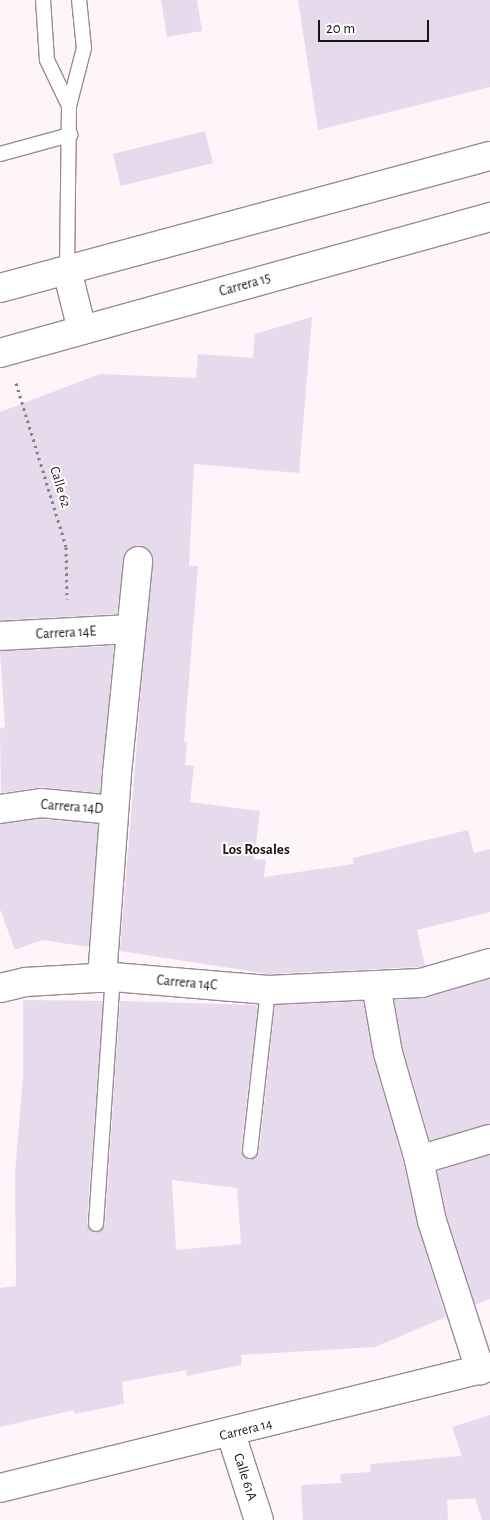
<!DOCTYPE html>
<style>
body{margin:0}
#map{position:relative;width:490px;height:1520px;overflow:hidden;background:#fdf5f9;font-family:"Alegreya Sans",sans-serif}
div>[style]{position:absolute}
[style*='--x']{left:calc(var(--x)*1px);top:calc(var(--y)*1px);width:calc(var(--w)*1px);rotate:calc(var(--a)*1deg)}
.building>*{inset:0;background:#e6dbec;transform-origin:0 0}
.path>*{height:3px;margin-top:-1.5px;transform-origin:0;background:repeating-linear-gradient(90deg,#878083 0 2.5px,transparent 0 6.5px)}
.roads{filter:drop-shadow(1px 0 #9c8b94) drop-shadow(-1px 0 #9c8b94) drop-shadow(0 1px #9c8b94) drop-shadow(0 -1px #9c8b94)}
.lane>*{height:14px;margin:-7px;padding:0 7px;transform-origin:7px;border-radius:7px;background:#fff}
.street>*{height:28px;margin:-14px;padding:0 14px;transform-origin:14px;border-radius:14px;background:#fff}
.secondary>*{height:28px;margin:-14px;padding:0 14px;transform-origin:14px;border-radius:14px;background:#fff}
span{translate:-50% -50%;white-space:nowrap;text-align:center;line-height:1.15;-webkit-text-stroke:4px #fff;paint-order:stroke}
.street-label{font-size:14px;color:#1b1518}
.neighbourhood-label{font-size:15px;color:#1b1518;font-weight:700}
.scale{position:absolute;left:318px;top:20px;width:111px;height:22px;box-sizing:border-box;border:2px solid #1b1518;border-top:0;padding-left:6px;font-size:15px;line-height:18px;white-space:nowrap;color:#1b1518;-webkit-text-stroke:4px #fff;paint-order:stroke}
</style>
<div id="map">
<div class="building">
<i style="clip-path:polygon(161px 0,197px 0,202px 31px,167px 37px)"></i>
<i style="clip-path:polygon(298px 0,490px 0,490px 87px,318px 130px)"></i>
<i style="left:205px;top:131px;width:33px;height:95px;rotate:76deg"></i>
<i style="clip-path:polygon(312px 317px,299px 473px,194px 464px,189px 566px,198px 566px,184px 742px,187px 742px,185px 765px,194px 766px,190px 802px,260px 811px,254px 859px,266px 860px,264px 877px,354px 864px,353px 858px,468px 830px,474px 853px,490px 849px,490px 912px,417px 930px,425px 966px,418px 967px,269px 974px,120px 951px,152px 555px,139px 545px,125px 552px,117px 614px,0 620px,0 412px,100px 374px,196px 378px,198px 354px,253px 358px,255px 334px)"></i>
<i style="clip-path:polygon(114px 646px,100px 793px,42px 787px,1px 793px,0 728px,5px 727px,0 651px)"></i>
<i style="clip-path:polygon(41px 819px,98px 824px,89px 947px,42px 940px,15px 950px,0 909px,0 824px)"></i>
<i style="clip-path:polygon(490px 979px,490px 1124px,430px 1141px,403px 1049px,394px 1000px,425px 998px)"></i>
<i style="clip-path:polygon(evenodd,23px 1000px,103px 1001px,87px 1223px,91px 1231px,96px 1233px,105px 1225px,120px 1001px,258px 1005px,241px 1150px,244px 1158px,250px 1160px,259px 1152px,275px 1005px,363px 1001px,373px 1057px,404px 1164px,417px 1224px,446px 1317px,375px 1347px,241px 1355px,241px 1365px,187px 1376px,186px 1370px,122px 1382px,124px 1404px,74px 1414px,74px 1410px,0 1427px,0 1288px,16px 1286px,15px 1172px,23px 1078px,23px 1000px,172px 1180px,237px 1188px,241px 1244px,176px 1250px,172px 1180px)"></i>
<i style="clip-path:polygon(490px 1155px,490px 1299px,475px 1305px,447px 1217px,437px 1171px)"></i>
<i style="clip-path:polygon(490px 1415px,490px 1520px,482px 1520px,475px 1498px,447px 1500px,448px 1520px,303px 1520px,301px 1485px,341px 1483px,340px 1474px,371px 1472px,370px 1464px,462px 1456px,452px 1427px)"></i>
</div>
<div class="path">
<i style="--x:16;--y:383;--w:171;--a:73"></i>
<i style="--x:66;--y:547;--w:52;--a:88.9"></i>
</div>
<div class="roads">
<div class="lane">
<i style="--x:43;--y:0;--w:60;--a:86.2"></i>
<i style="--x:47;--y:60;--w:51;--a:64.4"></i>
<i style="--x:0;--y:154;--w:73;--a:-15.2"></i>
<i style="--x:67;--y:270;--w:164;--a:-89.3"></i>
<i style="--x:69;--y:106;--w:60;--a:-75.5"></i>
<i style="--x:84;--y:48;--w:48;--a:-95.9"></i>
<i style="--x:250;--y:1151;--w:162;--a:-83.6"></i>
<i style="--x:96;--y:1224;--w:248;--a:-86.1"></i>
</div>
<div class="street">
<i style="--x:0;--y:636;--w:131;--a:-3.1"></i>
<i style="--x:0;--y:809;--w:41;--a:-8.3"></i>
<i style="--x:41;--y:803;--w:73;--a:5.5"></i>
<i style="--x:102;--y:978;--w:206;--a:-85.8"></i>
<i style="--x:117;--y:773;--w:213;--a:-84.3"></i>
<i style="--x:376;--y:985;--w:69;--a:80"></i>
<i style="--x:388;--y:1053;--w:111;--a:73.8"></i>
<i style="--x:419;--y:1160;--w:62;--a:78"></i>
<i style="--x:432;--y:1221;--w:157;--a:72.1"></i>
<i style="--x:0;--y:988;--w:26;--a:-13"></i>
<i style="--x:25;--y:982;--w:88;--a:-3.3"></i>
<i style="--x:113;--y:977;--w:156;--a:4.8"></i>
<i style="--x:268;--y:990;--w:108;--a:-2.7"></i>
<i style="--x:376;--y:985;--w:45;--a:-2.5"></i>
<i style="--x:421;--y:983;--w:72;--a:-16.2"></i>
<i style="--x:419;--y:1160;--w:74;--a:-16.5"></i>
<i style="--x:231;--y:1434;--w:90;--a:72"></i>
</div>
<div class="secondary">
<i style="--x:67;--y:270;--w:62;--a:76"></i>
<i style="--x:0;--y:288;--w:507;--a:-15.08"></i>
<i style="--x:0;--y:353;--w:509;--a:-15.51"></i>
<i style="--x:0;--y:1488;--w:505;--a:-13.87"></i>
</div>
</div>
<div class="street-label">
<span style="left:245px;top:285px;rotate:-16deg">Carrera 15</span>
<span style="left:60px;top:487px;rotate:73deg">Calle 62</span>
<span style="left:66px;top:633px;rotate:-3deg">Carrera 14E</span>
<span style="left:72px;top:807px;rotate:4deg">Carrera 14D</span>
<span style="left:187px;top:983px;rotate:5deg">Carrera 14C</span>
<span style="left:246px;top:1430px;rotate:-14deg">Carrera 14</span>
<span style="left:245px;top:1477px;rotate:72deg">Calle 61A</span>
</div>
<div class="neighbourhood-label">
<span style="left:256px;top:850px">Los Rosales</span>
</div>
<div class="scale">20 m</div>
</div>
